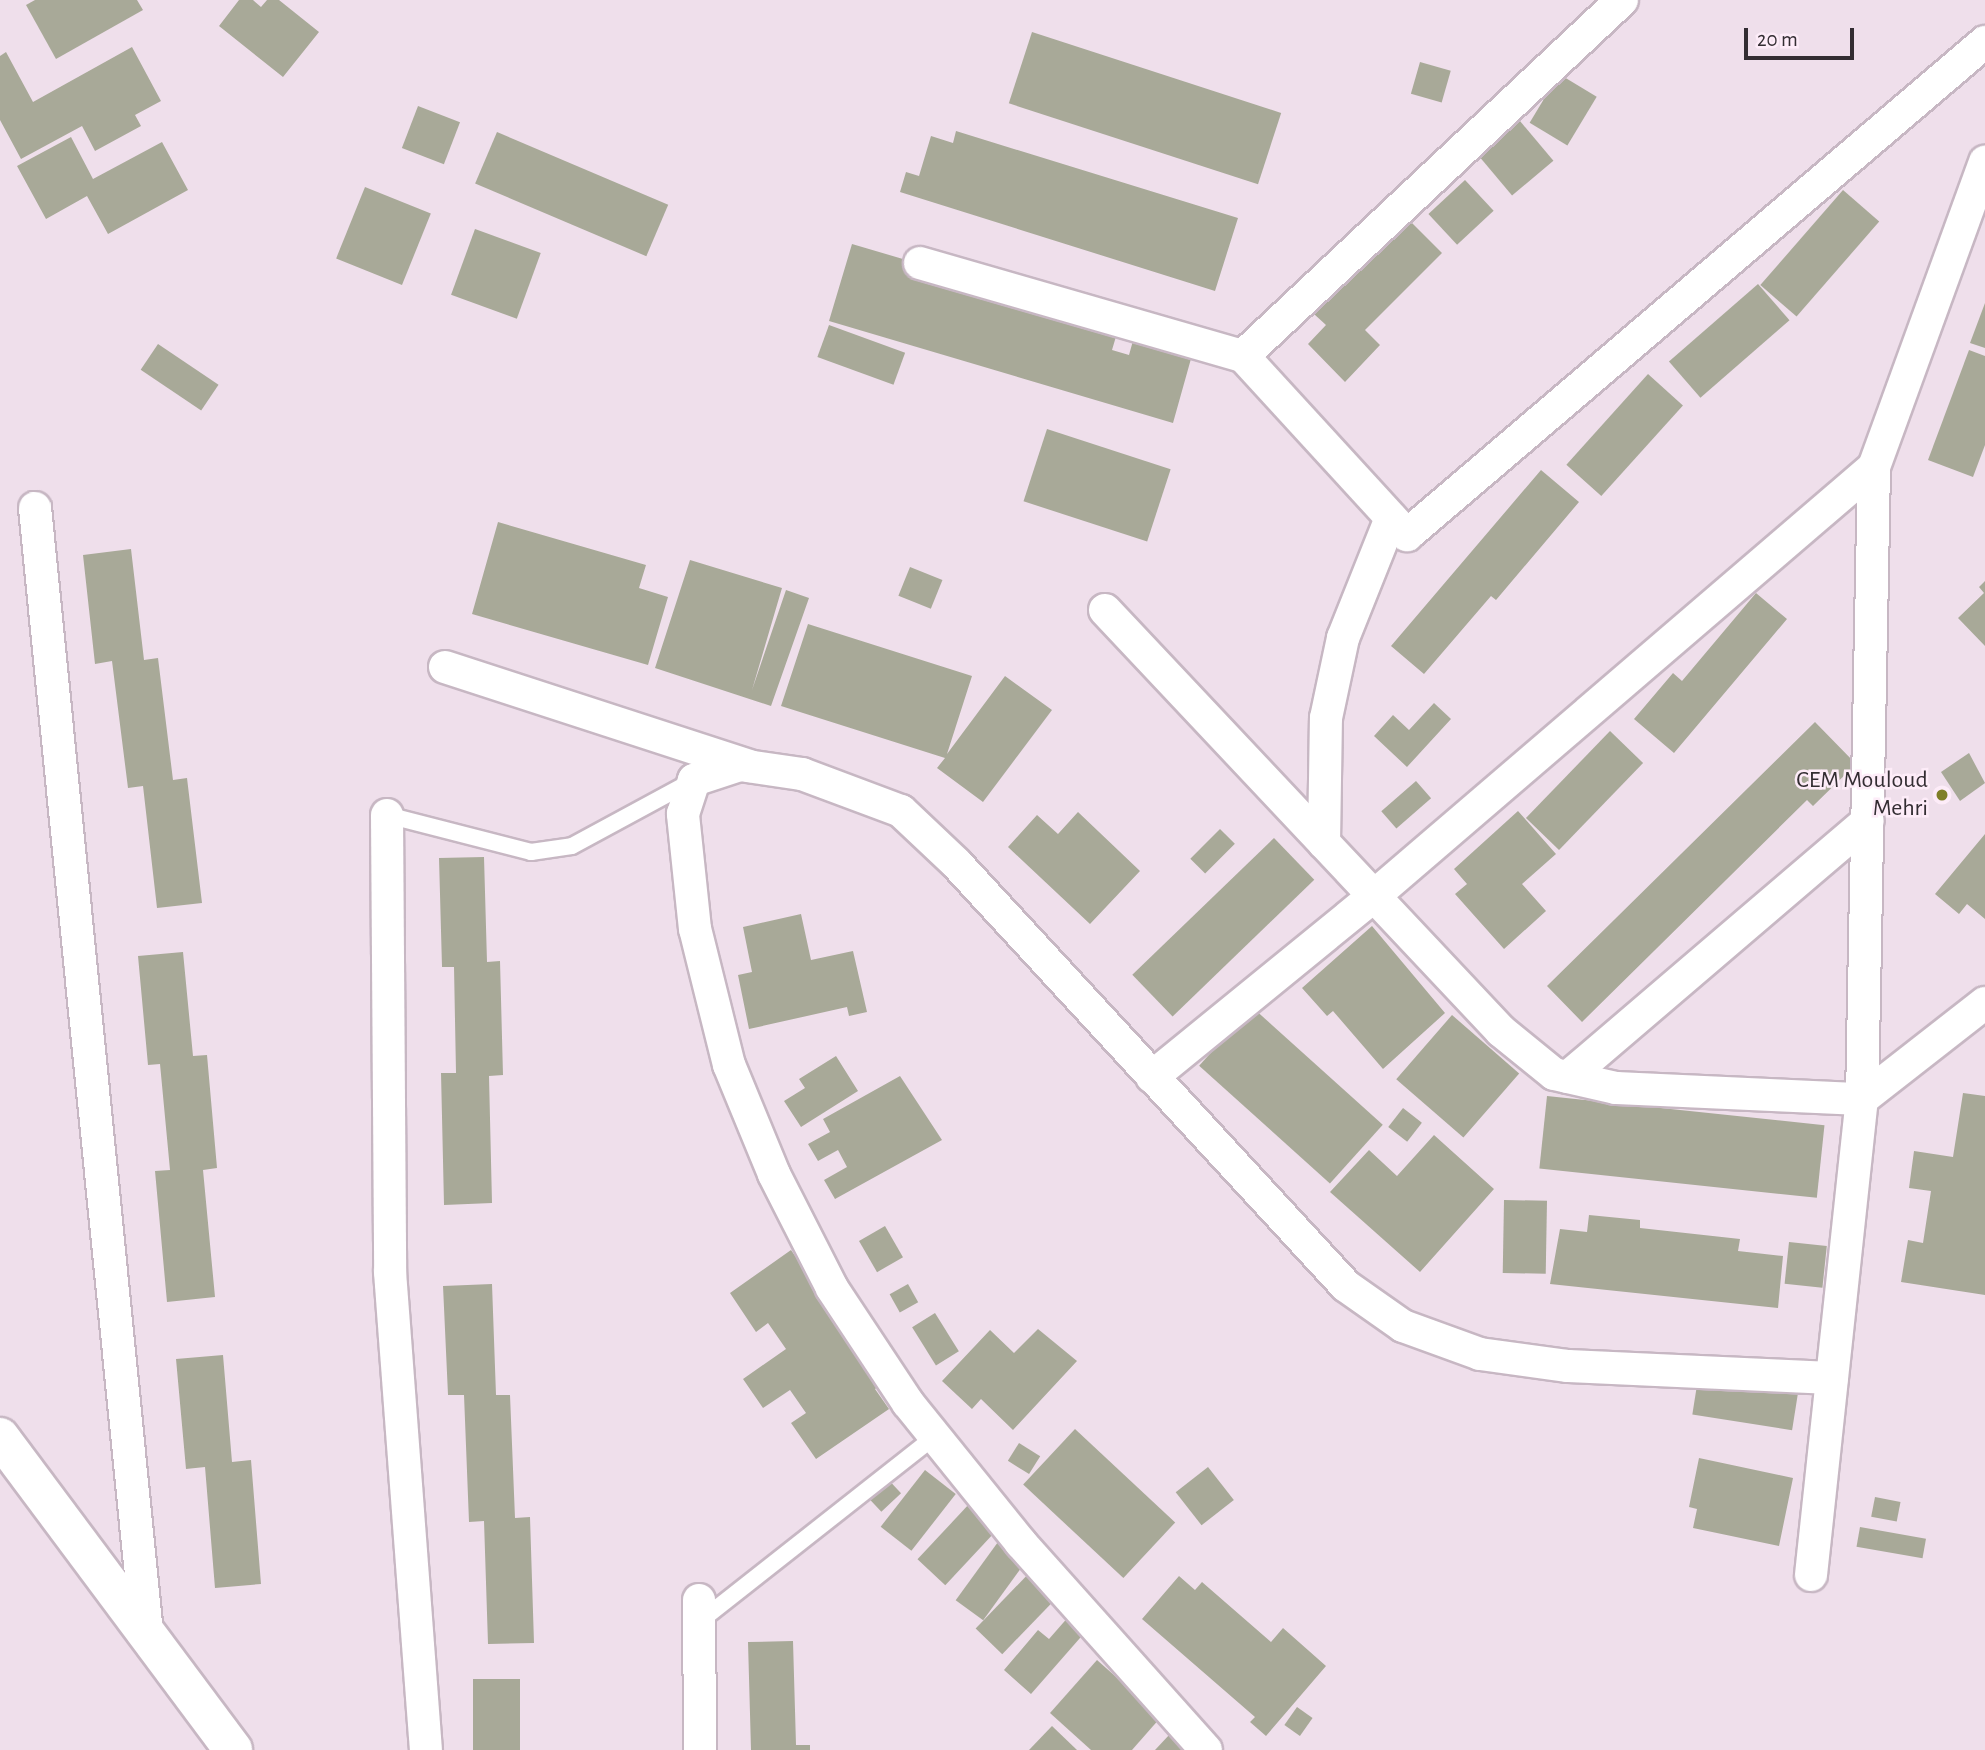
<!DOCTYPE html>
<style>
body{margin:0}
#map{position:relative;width:1985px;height:1750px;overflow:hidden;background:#efdfeb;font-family:"Alegreya Sans",sans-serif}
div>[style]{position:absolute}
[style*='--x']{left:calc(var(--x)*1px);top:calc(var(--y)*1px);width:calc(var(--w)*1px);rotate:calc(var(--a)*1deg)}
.building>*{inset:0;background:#a8a998;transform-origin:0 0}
.roads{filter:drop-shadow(2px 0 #c7b7c3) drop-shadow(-2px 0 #c7b7c3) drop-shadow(0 2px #c7b7c3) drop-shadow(0 -2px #c7b7c3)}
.lane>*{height:16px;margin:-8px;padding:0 8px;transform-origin:8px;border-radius:8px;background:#fff}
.street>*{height:32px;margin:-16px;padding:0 16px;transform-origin:16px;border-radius:16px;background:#fff}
.secondary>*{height:38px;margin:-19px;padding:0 19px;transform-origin:19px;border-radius:19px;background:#fff}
.dots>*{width:19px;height:19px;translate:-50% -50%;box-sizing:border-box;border:4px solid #fdecf8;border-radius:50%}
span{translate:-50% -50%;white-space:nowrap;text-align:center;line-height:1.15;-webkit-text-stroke:5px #fdecf8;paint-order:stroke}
.poi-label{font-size:24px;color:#332d32}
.right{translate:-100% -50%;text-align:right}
.scale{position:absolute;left:1744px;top:28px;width:110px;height:32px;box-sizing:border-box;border:4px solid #332d32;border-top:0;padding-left:9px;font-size:21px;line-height:24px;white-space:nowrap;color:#332d32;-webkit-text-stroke:5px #fdecf8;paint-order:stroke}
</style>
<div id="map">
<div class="building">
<i style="clip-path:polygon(35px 0,137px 0,143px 10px,56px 59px,26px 5px)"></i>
<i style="clip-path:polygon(239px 0,253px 0,261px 7px,267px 0,279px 0,319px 32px,283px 77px,219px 26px)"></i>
<i style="left:1032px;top:32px;width:262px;height:75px;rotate:18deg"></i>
<i style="clip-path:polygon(132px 47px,161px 101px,135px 115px,141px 126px,95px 151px,82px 126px,21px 159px,0 120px,0 56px,6px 52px,33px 102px)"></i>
<i style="left:1420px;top:62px;width:32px;height:33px;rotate:16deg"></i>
<i style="left:1559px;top:74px;width:44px;height:57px;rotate:31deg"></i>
<i style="left:418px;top:106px;width:45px;height:45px;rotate:21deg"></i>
<i style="left:1520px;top:121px;width:52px;height:54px;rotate:50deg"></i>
<i style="clip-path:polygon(956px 131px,1238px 218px,1215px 291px,900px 192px,906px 172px,919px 176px,931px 136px,953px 143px)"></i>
<i style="left:497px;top:132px;width:186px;height:56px;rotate:23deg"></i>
<i style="clip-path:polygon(71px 137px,93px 179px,162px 142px,188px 190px,108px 234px,87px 196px,46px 219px,17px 166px)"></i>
<i style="left:1465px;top:180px;width:42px;height:50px;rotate:47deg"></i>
<i style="left:365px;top:187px;width:71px;height:77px;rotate:22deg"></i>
<i style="left:1843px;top:190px;width:48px;height:126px;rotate:41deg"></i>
<i style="clip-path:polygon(1408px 219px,1442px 253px,1365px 330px,1380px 345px,1345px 382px,1308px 344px,1326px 325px,1314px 314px)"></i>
<i style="left:475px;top:229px;width:70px;height:70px;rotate:20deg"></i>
<i style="clip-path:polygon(852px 244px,1120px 323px,1112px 350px,1129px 355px,1136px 330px,1194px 348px,1173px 423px,829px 321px)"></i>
<i style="left:1758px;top:284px;width:48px;height:118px;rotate:49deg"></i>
<i style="clip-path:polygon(1985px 303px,1985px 348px,1970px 343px)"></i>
<i style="left:829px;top:325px;width:81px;height:34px;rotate:20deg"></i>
<i style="left:158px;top:344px;width:73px;height:31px;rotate:34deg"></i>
<i style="clip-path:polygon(1969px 350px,1985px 356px,1985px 445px,1973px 477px,1928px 460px)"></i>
<i style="left:1648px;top:374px;width:47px;height:122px;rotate:42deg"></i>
<i style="left:1047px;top:429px;width:130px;height:76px;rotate:18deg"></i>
<i style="clip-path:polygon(1541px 470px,1579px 502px,1496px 600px,1491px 596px,1424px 674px,1391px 646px)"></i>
<i style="clip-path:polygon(498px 522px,646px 565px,639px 588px,668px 597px,648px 665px,472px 614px)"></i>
<i style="clip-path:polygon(131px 549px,144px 660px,158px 658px,173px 780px,187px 778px,202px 903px,157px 908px,143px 786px,128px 788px,112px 661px,95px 664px,83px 555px)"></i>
<i style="clip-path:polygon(690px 560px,782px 588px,752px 690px,786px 590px,809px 598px,771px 706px,655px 668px)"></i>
<i style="left:910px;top:567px;width:35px;height:31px;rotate:22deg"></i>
<i style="clip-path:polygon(1985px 581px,1985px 646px,1958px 618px,1984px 593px,1979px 587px)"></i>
<i style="clip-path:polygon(1756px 593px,1787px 619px,1674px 753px,1634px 719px,1673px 673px,1682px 681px)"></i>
<i style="clip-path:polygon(808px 624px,972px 676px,947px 754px,1005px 676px,1052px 710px,983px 802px,937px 768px,945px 758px,781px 706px)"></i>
<i style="clip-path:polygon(1434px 703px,1451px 719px,1407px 767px,1374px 736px,1393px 715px,1409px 730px)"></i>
<i style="clip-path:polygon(1815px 722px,1856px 764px,1813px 806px,1807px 800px,1582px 1022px,1547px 986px)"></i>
<i style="left:1610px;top:731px;width:46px;height:121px;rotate:44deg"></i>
<i style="clip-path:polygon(1969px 753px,1985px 783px,1960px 801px,1941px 772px)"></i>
<i style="left:1416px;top:781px;width:23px;height:46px;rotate:49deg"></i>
<i style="clip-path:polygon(1518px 811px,1556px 854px,1522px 884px,1546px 911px,1504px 949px,1455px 894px,1467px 884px,1454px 869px)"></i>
<i style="clip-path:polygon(1078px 812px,1140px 871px,1090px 924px,1008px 847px,1037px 815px,1058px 834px)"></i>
<i style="left:1220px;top:829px;width:21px;height:42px;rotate:45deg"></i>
<i style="clip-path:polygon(1985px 834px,1985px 919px,1967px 904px,1959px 914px,1935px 894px)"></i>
<i style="left:1274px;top:838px;width:58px;height:197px;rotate:46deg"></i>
<i style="clip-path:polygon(484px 857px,487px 962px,500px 961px,503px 1075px,489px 1076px,492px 1203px,444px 1205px,441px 1073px,456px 1073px,454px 967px,442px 967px,439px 858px)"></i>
<i style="clip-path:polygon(801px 914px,811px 960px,853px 951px,867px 1012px,849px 1016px,847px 1007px,749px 1029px,738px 975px,752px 972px,743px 927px)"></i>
<i style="clip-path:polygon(1372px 926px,1445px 1013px,1383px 1069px,1333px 1011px,1327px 1016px,1302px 988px)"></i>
<i style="clip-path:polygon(183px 952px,193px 1056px,207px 1055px,217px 1168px,203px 1170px,215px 1297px,167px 1302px,155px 1171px,170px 1170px,160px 1064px,148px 1065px,138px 956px)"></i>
<i style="left:1252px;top:1007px;width:176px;height:79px;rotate:42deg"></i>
<i style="left:1452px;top:1015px;width:89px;height:85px;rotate:41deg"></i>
<i style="clip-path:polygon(836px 1056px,858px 1091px,801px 1127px,784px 1101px,805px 1088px,799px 1079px)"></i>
<i style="clip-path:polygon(900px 1076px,942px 1140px,835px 1199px,824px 1180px,847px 1167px,838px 1150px,818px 1161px,808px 1144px,830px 1132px,823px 1119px)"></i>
<i style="clip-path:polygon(1963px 1093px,1985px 1096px,1985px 1295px,1901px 1282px,1908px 1240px,1923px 1243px,1931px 1191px,1909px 1188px,1914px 1151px,1953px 1157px)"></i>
<i style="left:1547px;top:1096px;width:279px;height:73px;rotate:6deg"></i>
<i style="left:1403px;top:1108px;width:24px;height:24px;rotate:38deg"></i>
<i style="clip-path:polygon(1434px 1135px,1494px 1189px,1420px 1272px,1330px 1192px,1369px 1150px,1397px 1176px)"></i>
<i style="left:1504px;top:1200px;width:43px;height:73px;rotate:1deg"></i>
<i style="clip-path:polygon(1589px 1215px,1640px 1220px,1640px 1228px,1740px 1239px,1738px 1251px,1783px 1256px,1778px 1308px,1550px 1284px,1560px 1229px,1587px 1232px)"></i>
<i style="left:885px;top:1226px;width:36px;height:30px;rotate:60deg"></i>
<i style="left:1789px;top:1242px;width:38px;height:42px;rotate:6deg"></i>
<i style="clip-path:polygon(791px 1250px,883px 1383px,875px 1389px,889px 1409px,816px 1459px,791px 1423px,806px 1413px,790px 1390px,763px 1408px,743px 1379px,786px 1349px,768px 1323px,756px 1332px,730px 1293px)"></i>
<i style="clip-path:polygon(492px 1284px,496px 1395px,510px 1395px,515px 1518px,530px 1517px,534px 1643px,488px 1644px,484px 1521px,469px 1522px,464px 1395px,448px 1395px,443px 1286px)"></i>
<i style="left:908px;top:1284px;width:21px;height:21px;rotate:61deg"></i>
<i style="left:935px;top:1313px;width:45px;height:27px;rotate:58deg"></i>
<i style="clip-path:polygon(1038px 1329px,1077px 1361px,1013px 1430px,981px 1399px,972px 1409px,942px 1381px,990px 1330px,1014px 1353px)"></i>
<i style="clip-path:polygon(223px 1355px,232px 1462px,251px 1460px,261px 1584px,215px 1588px,205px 1467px,186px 1469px,176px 1359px)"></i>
<i style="left:1700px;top:1366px;width:101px;height:49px;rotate:9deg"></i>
<i style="left:1075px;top:1429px;width:137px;height:76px;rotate:43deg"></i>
<i style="left:1019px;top:1443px;width:25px;height:21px;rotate:32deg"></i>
<i style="clip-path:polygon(1699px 1458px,1793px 1478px,1779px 1546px,1693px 1528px,1697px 1509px,1689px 1507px)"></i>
<i style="left:1208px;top:1467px;width:42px;height:41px;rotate:52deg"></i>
<i style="left:925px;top:1470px;width:39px;height:72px;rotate:38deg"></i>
<i style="left:884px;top:1475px;width:25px;height:27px;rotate:47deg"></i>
<i style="left:1875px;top:1497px;width:26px;height:20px;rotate:11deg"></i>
<i style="left:970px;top:1503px;width:38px;height:77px;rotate:43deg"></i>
<i style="left:1860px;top:1527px;width:67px;height:20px;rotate:10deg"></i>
<i style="left:998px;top:1542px;width:34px;height:72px;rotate:36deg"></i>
<i style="left:1034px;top:1568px;width:37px;height:84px;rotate:44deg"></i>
<i style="clip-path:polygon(1179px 1576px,1195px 1590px,1202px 1582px,1271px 1642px,1283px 1628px,1326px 1666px,1266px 1736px,1250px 1722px,1255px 1717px,1142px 1619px)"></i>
<i style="clip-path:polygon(1070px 1615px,1087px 1630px,1031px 1694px,1004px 1670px,1038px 1630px,1049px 1639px)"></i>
<i style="clip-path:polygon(793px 1641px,796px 1745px,810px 1745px,810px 1750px,751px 1750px,748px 1642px)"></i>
<i style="clip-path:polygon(1097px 1660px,1161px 1717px,1132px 1750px,1091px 1750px,1050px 1713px)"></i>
<i style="left:473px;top:1679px;width:47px;height:71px"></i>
<i style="left:1297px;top:1707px;width:19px;height:22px;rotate:35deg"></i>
<i style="clip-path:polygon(1052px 1726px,1077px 1750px,1029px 1750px)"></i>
<i style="clip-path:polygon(1170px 1734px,1187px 1750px,1155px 1750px)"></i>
</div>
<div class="roads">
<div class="lane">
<i style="--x:387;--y:815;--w:149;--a:14.4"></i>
<i style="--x:531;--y:852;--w:41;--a:-8.3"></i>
<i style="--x:572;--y:846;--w:136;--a:-28.4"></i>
<i style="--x:699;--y:1622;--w:300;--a:-38.2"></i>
</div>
<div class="street">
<i style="--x:1622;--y:0;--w:520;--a:136.79"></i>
<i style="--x:1243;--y:356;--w:243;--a:47.5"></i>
<i style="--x:1407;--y:535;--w:760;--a:-40.46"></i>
<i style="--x:920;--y:263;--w:336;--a:16.1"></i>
<i style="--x:35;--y:508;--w:1132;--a:84.32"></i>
<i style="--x:1105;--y:610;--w:578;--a:46.75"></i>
<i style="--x:1501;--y:1031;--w:68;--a:39.1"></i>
<i style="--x:1554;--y:1074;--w:64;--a:12.7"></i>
<i style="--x:1616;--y:1088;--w:246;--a:2.6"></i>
<i style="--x:1862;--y:1099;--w:156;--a:-38"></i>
<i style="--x:445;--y:667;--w:321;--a:18"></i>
<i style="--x:387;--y:815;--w:457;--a:89.6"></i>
<i style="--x:390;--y:1272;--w:479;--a:85.7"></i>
<i style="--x:1324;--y:843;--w:125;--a:-89.1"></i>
<i style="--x:1326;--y:718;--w:82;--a:-78"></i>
<i style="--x:1343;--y:638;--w:129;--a:-68.2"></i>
<i style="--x:1152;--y:1077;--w:286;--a:-39.2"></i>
<i style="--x:1374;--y:896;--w:659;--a:-40.63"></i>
<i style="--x:1568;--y:1077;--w:394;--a:-40.5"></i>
<i style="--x:1811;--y:1575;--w:479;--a:-83.9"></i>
<i style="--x:1862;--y:1099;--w:632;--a:-88.91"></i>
<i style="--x:1874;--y:467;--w:325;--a:-70"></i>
<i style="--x:699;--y:1600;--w:150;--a:89.6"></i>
<i style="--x:1206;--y:1750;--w:278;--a:-131.8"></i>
<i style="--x:1021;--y:1543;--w:180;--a:-128.9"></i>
<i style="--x:908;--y:1403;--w:138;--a:-123.5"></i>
<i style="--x:832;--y:1288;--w:128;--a:-117"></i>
<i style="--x:774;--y:1174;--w:118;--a:-112.4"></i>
<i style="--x:729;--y:1065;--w:140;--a:-104"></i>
<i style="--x:695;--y:929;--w:116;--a:-96"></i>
<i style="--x:683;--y:814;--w:36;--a:-72"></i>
<i style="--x:694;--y:780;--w:48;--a:-18.1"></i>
<i style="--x:740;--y:765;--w:63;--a:8.3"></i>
<i style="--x:802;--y:774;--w:106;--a:20.5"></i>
<i style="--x:901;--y:811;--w:76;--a:43.4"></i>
<i style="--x:956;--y:863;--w:575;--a:47.32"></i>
<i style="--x:1346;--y:1286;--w:70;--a:35.1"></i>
<i style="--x:1403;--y:1326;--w:82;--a:20"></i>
<i style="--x:1480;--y:1354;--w:89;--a:7.8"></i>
<i style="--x:1568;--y:1366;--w:264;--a:2.6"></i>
</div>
<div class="secondary">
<i style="--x:0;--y:1437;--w:390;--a:53.3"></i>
</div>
</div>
<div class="dots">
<i style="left:1942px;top:795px;background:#7f7f28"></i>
</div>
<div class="poi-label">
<span class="right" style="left:1928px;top:795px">CEM Mouloud<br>Mehri</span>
</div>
<div class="scale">20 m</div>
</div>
